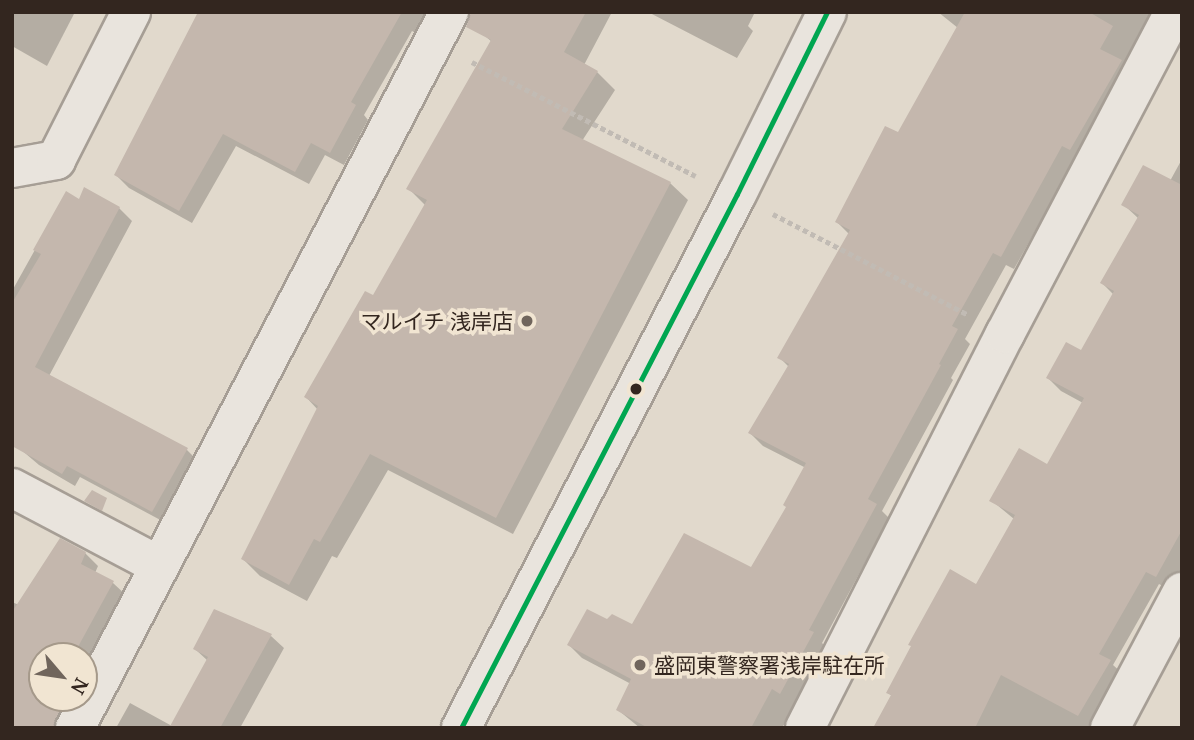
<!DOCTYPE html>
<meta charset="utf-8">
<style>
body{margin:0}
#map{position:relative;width:1194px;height:740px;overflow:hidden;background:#e1d9cc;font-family:"Noto Serif","Noto Sans JP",serif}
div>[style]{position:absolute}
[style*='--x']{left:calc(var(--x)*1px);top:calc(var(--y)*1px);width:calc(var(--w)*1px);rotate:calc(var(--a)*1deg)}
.shadow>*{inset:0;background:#0003}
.building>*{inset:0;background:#c4b7ad}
.path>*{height:4.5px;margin-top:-2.25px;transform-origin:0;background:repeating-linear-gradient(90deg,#c1bbb4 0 5px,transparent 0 8.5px)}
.roads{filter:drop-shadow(2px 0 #a69e95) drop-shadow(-2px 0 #a69e95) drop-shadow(0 2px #a69e95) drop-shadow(0 -2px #a69e95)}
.street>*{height:38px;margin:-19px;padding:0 19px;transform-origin:19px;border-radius:19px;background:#e9e4dd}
.secondary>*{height:38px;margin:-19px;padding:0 19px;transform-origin:19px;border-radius:19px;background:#e9e4dd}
.bus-1>*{height:5px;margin:-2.5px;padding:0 2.5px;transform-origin:2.5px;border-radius:2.5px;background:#00a651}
.dots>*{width:19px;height:19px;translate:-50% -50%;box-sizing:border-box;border:4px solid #f1e5d2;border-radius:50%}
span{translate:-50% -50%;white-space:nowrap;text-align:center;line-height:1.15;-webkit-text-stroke:7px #f1e5d2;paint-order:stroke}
.poi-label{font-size:21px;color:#33261f}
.right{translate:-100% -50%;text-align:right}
.left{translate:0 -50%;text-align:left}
.frame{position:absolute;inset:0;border:14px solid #33261f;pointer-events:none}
.north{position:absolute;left:28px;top:642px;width:70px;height:70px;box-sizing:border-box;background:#f1e5d2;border:2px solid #a5998a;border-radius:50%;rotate:119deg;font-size:19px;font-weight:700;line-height:28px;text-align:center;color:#33261f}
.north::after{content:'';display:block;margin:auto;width:24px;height:32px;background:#70655c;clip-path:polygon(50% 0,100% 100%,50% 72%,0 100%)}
</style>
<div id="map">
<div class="shadow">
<i style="clip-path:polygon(12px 12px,75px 12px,47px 66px,12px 46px)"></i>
<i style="clip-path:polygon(200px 12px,431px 12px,419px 35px,412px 31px,364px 115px,368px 120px,344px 165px,325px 155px,309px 184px,236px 146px,192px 223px,129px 188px,116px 175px)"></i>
<i style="clip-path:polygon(498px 12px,612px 12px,584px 65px,597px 72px,615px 90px,582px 141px,670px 183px,688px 200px,513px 534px,388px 470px,337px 558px,332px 556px,307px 601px,260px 576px,243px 559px,318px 410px,306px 397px,374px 297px,426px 206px,408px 188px,492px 42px,484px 35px)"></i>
<i style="clip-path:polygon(648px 12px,755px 12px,748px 26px,753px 31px,737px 58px)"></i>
<i style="clip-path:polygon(938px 12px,1162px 12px,1084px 162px,1076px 158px,1014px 269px,1006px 265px,965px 339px,970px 344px,951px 378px,953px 380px,882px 511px,889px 518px,822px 643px,826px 647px,782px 728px,640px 728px,618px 710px,631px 684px,582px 658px,569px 645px,607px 621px,633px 627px,751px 569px,788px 507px,806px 468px,763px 446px,750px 433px,790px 368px,779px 357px,849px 234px,837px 222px,899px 135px,958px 28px)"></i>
<i style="clip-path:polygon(1182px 159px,1182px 574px,1172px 591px,1159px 584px,1113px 665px,1123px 674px,1092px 728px,875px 728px,892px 696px,888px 693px,977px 586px,1014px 519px,991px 500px,1048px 466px,1083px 403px,1061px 391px,1048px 378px,1082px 353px,1114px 295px,1102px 283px,1139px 219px,1123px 204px,1170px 181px)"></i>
<i style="clip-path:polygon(66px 194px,80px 201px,119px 208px,132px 221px,49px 376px,187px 450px,200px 463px,166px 523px,80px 477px,75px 486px,39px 465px,12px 442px,12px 291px)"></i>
<i style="clip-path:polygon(85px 553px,98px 566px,95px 573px,113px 583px,127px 596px,84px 672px,84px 656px,42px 656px,42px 698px,70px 698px,59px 728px,12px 728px,12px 602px,19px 605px)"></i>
<i style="clip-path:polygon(271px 636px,284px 648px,240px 728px,116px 728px,130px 703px,172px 726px,208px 661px,195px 649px)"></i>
</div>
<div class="building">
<i style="clip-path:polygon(198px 12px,402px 12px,351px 102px,356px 105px,330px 153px,311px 143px,295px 172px,223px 134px,179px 211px,114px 175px)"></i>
<i style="clip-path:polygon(471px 12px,586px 12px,564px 52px,598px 71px,562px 129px,671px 182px,496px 518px,370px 454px,320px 542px,314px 539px,289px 585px,241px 559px,318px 406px,304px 397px,365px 291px,373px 295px,427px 200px,406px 189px,491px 40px,466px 27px)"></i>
<i style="clip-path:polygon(965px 12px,1089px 12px,1113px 26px,1100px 49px,1122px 60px,1070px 150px,1062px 146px,1001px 257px,993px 253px,952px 326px,958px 329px,939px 364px,941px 365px,868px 499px,877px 504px,809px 630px,814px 632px,780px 694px,772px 689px,751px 728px,648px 728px,616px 710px,631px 679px,567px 645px,587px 609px,607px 619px,612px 614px,632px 624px,684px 533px,751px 567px,786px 507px,783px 505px,806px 463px,748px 433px,789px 364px,777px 358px,850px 230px,835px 222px,885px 126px,898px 132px)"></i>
<i style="clip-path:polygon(1143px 165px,1182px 185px,1182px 530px,1156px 577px,1146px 572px,1099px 654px,1111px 660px,1078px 716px,1001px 675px,975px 728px,873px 728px,891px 695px,886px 693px,911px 646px,908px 645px,950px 569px,976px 584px,1015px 515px,989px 501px,1019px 448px,1047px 464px,1084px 398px,1046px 378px,1066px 342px,1081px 350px,1114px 291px,1100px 283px,1139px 215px,1121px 205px)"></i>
<i style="clip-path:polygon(84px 187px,120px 207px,35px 367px,188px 448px,152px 512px,67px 466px,62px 474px,12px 446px,12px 303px,41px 254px,33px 250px,66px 191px,79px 199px)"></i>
<i style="clip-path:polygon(92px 490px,107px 498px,102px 511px,84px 501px)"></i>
<i style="clip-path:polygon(60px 538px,86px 552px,81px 564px,114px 581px,73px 656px,42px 656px,42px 698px,52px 698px,63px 704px,53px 728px,12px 728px,12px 612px)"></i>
<i style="clip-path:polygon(214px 609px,272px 634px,220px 728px,169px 728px,208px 657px,193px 649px)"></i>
</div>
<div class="path">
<i style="--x:472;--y:62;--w:251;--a:27"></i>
<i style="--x:773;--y:214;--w:218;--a:27.3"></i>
</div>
<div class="roads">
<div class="street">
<i style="--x:12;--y:168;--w:45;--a:-10.3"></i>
<i style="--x:56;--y:160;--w:166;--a:-63.1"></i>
<i style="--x:12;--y:488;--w:165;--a:27.8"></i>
<i style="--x:75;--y:728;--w:808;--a:-62.42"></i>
<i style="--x:805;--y:728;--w:442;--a:-63.1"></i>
<i style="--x:1005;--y:334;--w:364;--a:-62.3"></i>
<i style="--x:1110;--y:728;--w:154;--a:-62.1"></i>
</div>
<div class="secondary">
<i style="--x:461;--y:728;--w:601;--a:-62.67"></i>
<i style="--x:737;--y:194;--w:203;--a:-63.7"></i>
</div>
</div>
<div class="bus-1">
<i style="--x:461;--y:728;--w:601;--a:-62.67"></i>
<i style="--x:737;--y:194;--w:203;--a:-63.7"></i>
</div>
<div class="dots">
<i style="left:527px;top:321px;background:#70655c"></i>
<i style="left:636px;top:389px;background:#33261f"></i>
<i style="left:640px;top:665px;background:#70655c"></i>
</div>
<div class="poi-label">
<span class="right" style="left:513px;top:321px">マルイチ 浅岸店</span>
<span class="left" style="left:654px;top:665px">盛岡東警察署浅岸駐在所</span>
</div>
<div class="frame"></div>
<div class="north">N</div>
</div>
